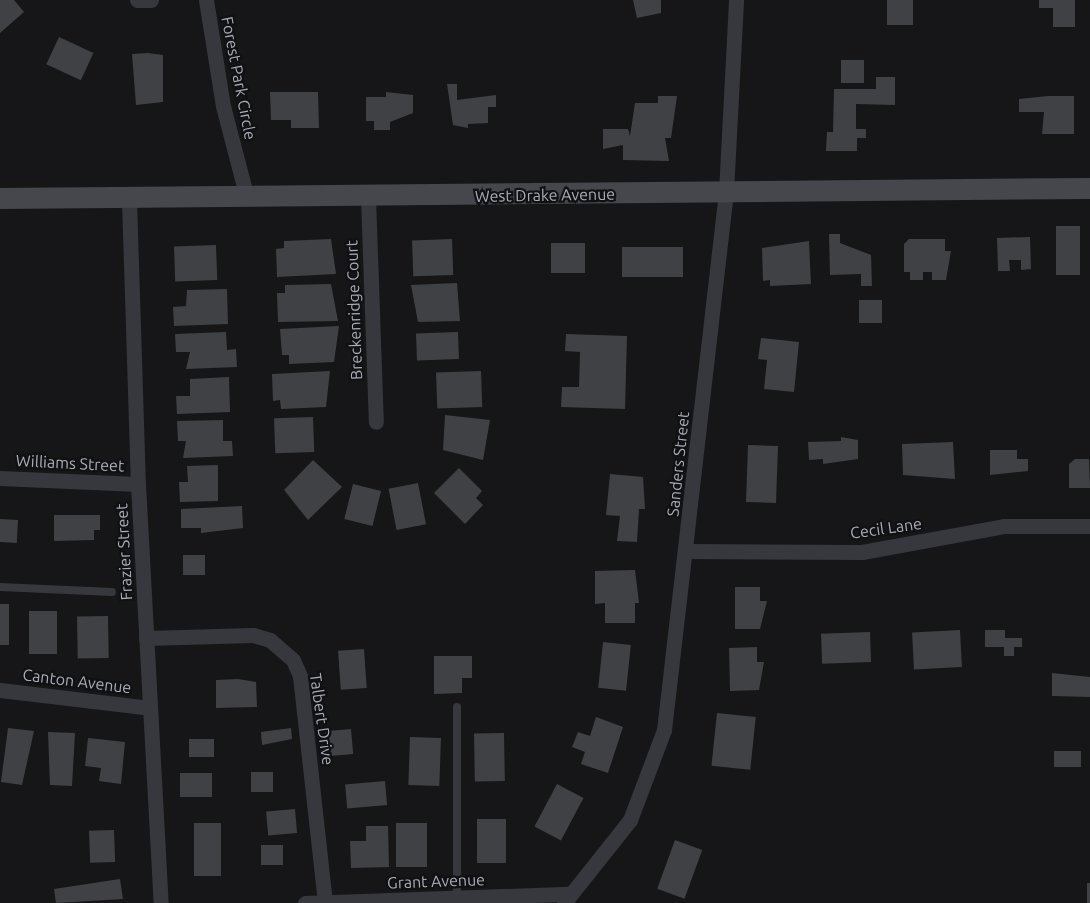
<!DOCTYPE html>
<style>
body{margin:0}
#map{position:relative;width:1090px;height:903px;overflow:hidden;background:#161618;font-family:Ubuntu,sans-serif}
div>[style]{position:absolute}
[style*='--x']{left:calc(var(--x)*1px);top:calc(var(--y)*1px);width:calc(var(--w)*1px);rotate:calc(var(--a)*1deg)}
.building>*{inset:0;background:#404145;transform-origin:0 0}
.lane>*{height:8px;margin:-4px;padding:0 4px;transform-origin:4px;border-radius:4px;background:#37383d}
.street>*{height:15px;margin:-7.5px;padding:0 7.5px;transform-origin:7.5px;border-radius:7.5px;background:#37383d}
.secondary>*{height:21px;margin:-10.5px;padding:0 10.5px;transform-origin:10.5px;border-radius:10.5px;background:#45474d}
span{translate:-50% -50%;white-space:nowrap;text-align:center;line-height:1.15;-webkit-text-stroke:4.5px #111113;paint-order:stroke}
.street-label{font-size:16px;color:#a8adb8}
</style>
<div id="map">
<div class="building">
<i style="clip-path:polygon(0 0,14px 0,24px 12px,0 33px)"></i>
<i style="clip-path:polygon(633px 0,661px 0,661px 13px,637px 18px)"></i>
<i style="left:887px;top:0;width:26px;height:25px"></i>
<i style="clip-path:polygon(1039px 0,1075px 0,1075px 27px,1053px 27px,1053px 8px,1039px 8px)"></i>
<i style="left:59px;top:37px;width:38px;height:30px;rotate:25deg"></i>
<i style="clip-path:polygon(148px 53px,163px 55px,163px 102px,136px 105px,132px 54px)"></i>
<i style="left:841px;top:60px;width:23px;height:23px"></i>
<i style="clip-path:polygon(876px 77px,895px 77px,895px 105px,856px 104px,856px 129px,866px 129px,866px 138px,857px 138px,857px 151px,826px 151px,827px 132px,833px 132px,834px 89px,876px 89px)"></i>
<i style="clip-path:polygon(447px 84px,457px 84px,457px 100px,496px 95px,496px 107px,488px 107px,488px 123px,468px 124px,468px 128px,453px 125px)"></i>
<i style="clip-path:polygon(270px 92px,318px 92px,319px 128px,291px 128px,291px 120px,271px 120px)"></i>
<i style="clip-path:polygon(386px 92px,413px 95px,413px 113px,390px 122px,390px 130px,374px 130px,374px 121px,366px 121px,366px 97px,386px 97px)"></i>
<i style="clip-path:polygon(658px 96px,677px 96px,671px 138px,665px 138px,669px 161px,623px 160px,623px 145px,603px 149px,603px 129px,628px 129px,630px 136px,635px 103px,658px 103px)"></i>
<i style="clip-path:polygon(1048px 96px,1074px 96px,1074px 134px,1042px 134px,1044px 112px,1019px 112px,1019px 99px)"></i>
<i style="left:1056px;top:226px;width:24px;height:49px"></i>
<i style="clip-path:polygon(829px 234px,840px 234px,840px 243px,871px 255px,872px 286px,861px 286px,861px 274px,830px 275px)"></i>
<i style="clip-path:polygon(1030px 237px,1031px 269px,1021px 270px,1021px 260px,1009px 260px,1010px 271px,998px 271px,997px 238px)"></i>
<i style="clip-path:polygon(331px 239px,336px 274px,277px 277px,276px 249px,284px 248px,284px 241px)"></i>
<i style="left:452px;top:239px;width:36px;height:40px;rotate:88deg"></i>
<i style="clip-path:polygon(909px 239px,945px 239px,945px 251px,951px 251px,946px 280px,932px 280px,932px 272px,923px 272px,923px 280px,910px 280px,910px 272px,904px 272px,904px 244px)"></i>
<i style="clip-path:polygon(809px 241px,811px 284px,770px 286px,770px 280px,763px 281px,762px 248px)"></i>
<i style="left:551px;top:243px;width:34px;height:30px"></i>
<i style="left:216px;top:245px;width:35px;height:42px;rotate:88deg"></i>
<i style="left:622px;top:247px;width:61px;height:30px"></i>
<i style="clip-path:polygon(457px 283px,460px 321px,418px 322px,411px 285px)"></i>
<i style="clip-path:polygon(331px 284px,338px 321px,278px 322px,277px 293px,285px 293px,285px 285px)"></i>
<i style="clip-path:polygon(227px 289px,228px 324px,174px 326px,173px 307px,186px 306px,187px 290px)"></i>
<i style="left:859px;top:300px;width:23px;height:23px"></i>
<i style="clip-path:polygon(339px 326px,334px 362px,289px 364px,289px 355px,282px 355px,280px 329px)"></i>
<i style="clip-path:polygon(226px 332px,227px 350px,236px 349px,237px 367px,186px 369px,190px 352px,176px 352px,175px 334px)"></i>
<i style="left:458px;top:332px;width:27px;height:42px;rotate:88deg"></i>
<i style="clip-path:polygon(566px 334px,627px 336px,625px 409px,561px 407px,562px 387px,579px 387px,580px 352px,565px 351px)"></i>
<i style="clip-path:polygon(761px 338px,799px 342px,794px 392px,764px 389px,767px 360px,758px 359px)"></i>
<i style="clip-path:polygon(330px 371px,326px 407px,281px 409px,280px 400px,273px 401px,272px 374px)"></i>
<i style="left:481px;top:371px;width:36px;height:45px;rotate:88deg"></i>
<i style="clip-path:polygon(229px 377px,230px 412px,177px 414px,176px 396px,190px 396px,190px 379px)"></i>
<i style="clip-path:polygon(445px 415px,490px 420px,483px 460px,443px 450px)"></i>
<i style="left:313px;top:417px;width:35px;height:39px;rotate:88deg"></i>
<i style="clip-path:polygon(223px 420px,223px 441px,232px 441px,233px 456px,183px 458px,186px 441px,178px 441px,177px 421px)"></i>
<i style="clip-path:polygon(841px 437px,858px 440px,858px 459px,823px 464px,823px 459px,809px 460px,808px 442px,841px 441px)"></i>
<i style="clip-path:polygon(953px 442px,955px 479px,903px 475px,902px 444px)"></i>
<i style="left:748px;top:445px;width:30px;height:57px;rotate:2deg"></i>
<i style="clip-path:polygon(990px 450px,1017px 450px,1017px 459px,1028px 459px,1028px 471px,990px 475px)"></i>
<i style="clip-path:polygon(1075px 459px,1089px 459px,1090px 488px,1069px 488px,1069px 464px)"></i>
<i style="clip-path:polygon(313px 460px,342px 487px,308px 520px,284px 490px)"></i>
<i style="clip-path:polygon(218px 465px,218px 501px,180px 502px,179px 482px,188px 482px,187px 466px)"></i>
<i style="clip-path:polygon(459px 468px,482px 491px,476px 498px,483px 505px,465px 524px,434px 493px)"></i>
<i style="clip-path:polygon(610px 474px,643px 477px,645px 509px,639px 509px,637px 542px,617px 541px,620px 516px,606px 515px)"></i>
<i style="left:418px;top:483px;width:42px;height:30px;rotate:79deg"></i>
<i style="left:353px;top:484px;width:29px;height:36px;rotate:14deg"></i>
<i style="clip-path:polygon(242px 506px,243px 528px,201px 533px,201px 528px,181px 528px,181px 509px)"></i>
<i style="clip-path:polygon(54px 515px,100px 515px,100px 530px,94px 530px,94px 540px,54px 541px)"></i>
<i style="left:0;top:519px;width:18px;height:23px;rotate:3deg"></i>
<i style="left:205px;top:555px;width:20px;height:22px;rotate:90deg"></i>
<i style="clip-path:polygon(635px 570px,639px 603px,635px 603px,635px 623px,605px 623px,605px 603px,595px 604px,595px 571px)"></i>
<i style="clip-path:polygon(735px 587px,760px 587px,760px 601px,767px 601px,760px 629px,735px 629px)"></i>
<i style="left:0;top:604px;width:9px;height:41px"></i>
<i style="left:29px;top:611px;width:28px;height:43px"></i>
<i style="left:108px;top:616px;width:42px;height:31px;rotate:89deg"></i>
<i style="left:960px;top:630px;width:37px;height:48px;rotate:87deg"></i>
<i style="clip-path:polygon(985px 630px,1005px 630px,1005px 638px,1022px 638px,1022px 647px,1014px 647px,1014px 656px,1004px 656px,1004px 647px,985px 647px)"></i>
<i style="left:870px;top:632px;width:30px;height:49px;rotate:88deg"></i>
<i style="left:603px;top:642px;width:28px;height:46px;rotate:6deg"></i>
<i style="clip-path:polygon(757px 647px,757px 662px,764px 662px,759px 690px,730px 691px,729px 648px)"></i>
<i style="left:364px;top:649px;width:39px;height:26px;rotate:86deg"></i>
<i style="clip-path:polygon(434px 656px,472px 656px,472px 678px,462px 678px,462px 693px,434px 694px)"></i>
<i style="clip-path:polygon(1052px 673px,1090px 677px,1090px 697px,1052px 696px)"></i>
<i style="clip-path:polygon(238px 679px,256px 682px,257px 707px,216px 708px,216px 680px)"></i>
<i style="left:717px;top:713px;width:39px;height:53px;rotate:6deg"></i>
<i style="clip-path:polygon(596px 717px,623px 727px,608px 773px,581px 764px,585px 752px,572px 747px,578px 732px,590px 736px)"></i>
<i style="clip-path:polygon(8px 728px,34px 731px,22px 785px,1px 782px)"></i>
<i style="clip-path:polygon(291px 728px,292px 739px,262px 745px,261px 732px)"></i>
<i style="left:351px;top:729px;width:25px;height:26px;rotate:85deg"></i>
<i style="clip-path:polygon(48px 732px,75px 733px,72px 786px,50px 785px)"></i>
<i style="left:504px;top:733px;width:48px;height:30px;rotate:89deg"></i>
<i style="left:410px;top:737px;width:31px;height:48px;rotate:2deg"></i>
<i style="clip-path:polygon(88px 738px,125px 742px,121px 784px,99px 781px,101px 768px,85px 766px)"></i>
<i style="left:189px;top:739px;width:25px;height:18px"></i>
<i style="left:1054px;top:751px;width:27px;height:16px"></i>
<i style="left:251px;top:772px;width:22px;height:20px"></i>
<i style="left:212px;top:773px;width:24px;height:32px;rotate:90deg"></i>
<i style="left:385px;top:781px;width:24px;height:40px;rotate:85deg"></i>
<i style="left:557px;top:784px;width:30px;height:48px;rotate:28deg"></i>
<i style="left:295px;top:809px;width:24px;height:29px;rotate:85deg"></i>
<i style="left:477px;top:819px;width:29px;height:44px"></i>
<i style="left:194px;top:823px;width:27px;height:53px"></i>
<i style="left:396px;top:823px;width:31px;height:44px"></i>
<i style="clip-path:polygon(366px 826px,388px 826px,389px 867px,351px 868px,350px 841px,366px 841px)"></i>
<i style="left:114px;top:830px;width:32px;height:25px;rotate:88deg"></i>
<i style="left:675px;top:840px;width:29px;height:52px;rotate:20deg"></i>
<i style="left:261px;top:845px;width:22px;height:20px"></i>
<i style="clip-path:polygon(120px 879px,123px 899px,56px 903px,54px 889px)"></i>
<i style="left:1087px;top:883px;width:3px;height:20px"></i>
</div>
<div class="lane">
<i style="--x:0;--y:587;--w:112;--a:2.6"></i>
<i style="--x:457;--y:898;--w:191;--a:-90"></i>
</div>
<div class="street">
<i style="--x:137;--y:0;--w:14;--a:0"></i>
<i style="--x:206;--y:0;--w:107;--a:80.9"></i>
<i style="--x:223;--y:106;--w:95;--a:75.4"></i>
<i style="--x:368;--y:197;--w:225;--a:88"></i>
<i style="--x:129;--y:200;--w:284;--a:88.2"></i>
<i style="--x:138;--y:484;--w:420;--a:86.9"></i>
<i style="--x:0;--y:478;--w:138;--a:2.5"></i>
<i style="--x:687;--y:551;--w:175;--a:0.3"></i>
<i style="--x:862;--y:552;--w:144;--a:-10.4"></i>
<i style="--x:1004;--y:526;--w:86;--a:0"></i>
<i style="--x:146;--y:638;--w:107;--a:-1.6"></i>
<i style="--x:253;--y:635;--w:18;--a:16"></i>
<i style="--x:270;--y:640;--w:30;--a:41"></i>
<i style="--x:293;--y:660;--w:17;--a:66"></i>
<i style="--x:300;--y:676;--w:227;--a:83.7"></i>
<i style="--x:0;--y:690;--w:151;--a:6.8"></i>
<i style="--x:305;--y:903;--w:264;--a:-2"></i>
<i style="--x:564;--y:903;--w:106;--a:-51.5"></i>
<i style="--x:630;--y:820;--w:96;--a:-69.3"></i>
<i style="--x:664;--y:730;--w:542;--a:-83.43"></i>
<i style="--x:726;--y:192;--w:192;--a:-87"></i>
</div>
<div class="secondary">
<i style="--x:0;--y:198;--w:1090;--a:-0.53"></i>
</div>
<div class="street-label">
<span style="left:239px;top:78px;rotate:79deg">Forest Park Circle</span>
<span style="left:545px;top:195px;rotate:-1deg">West Drake Avenue</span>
<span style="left:354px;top:310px;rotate:-92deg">Breckenridge Court</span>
<span style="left:70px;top:463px;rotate:3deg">Williams Street</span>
<span style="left:678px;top:464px;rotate:-84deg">Sanders Street</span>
<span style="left:886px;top:528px;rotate:-8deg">Cecil Lane</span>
<span style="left:124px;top:552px;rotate:-93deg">Frazier Street</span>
<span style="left:77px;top:681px;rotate:7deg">Canton Avenue</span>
<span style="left:322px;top:719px;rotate:82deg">Talbert Drive</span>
<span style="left:436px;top:881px;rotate:-2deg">Grant Avenue</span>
</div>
</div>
